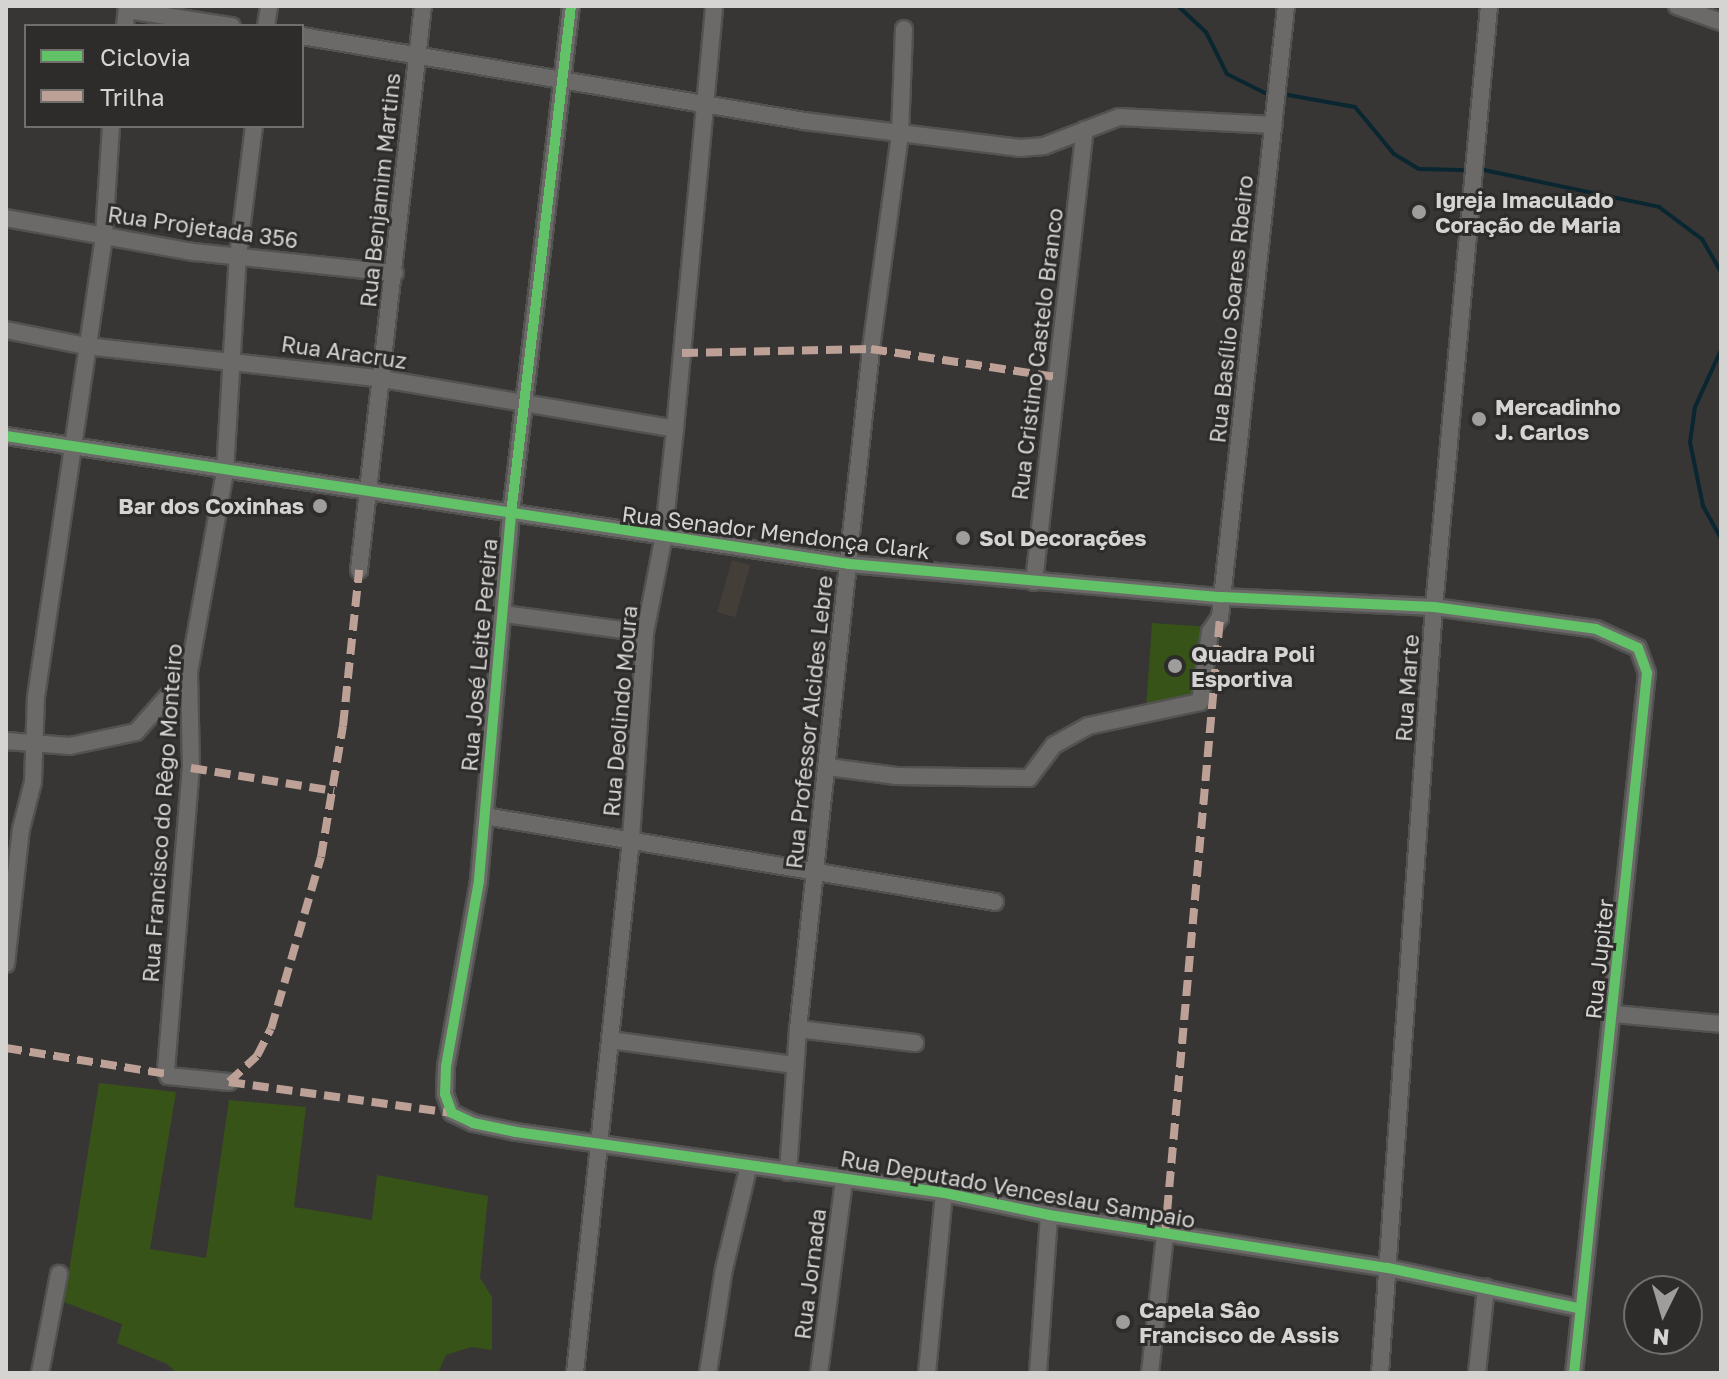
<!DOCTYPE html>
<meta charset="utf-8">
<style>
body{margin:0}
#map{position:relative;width:1727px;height:1379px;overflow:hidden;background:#373635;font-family:"Golos Text",sans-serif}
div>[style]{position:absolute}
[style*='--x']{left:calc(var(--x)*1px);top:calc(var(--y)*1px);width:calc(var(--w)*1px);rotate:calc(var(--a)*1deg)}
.built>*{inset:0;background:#433e38;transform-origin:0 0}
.green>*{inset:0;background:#385318;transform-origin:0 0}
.stream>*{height:4px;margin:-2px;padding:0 2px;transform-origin:2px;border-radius:2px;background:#092631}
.roads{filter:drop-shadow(2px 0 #525251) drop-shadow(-2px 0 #525251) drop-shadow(0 2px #525251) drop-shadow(0 -2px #525251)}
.street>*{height:16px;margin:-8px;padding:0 8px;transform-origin:8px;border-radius:8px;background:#6b6a69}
.quiet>*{height:8px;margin-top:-4px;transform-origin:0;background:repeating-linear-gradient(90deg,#bda197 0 16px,transparent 0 24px)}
.cycleway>*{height:10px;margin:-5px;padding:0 5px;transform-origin:5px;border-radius:5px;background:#61c268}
.dots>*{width:22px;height:22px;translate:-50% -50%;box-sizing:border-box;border:4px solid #2e2c2a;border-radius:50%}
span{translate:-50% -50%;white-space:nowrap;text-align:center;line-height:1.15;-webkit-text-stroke:6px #2e2c2a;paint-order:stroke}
.street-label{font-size:22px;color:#d5d4d3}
.poi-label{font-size:22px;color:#d5d4d3;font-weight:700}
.left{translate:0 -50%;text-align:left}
.right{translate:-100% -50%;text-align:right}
.frame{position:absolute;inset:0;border:8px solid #d5d4d3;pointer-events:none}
.legend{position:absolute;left:24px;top:24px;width:280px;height:104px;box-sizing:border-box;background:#2e2c2a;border:2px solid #716f6e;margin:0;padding:10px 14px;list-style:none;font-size:24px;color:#d5d4d3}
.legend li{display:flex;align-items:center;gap:16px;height:40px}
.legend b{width:40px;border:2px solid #716f6e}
.north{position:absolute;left:1623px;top:1275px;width:80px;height:80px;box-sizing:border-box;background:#2e2c2a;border:2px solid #716f6e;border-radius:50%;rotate:185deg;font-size:22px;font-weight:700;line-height:32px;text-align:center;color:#d5d4d3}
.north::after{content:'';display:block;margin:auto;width:28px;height:36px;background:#9e9d9c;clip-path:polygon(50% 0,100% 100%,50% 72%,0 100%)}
</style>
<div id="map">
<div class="built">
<i style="left:732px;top:560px;width:19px;height:54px;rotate:16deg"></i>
</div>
<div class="green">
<i style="left:1152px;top:623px;width:54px;height:83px;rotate:4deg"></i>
<i style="clip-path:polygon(99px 1083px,176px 1092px,150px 1249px,206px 1258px,229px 1100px,306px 1107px,294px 1207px,372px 1220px,377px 1175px,488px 1196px,480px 1278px,492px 1297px,492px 1350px,471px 1347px,446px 1355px,438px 1373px,177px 1373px,167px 1364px,117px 1343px,122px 1324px,64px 1302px)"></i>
</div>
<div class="stream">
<i style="--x:1178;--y:6;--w:38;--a:43"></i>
<i style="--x:1206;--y:32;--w:47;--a:63.4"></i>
<i style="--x:1227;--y:74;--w:42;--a:26.6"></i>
<i style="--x:1288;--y:95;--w:68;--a:10.2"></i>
<i style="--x:1355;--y:107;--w:61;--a:50.3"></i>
<i style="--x:1394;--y:154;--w:29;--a:31"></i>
<i style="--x:1419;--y:169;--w:43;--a:1.3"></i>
<i style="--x:1484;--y:170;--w:179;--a:11.9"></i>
<i style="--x:1659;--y:207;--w:54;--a:36.7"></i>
<i style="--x:1702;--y:239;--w:38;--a:60"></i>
<i style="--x:1721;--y:350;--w:63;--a:114.5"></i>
<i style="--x:1695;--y:407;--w:35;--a:98"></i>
<i style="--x:1690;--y:442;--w:65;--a:78.5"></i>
<i style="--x:1703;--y:506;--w:37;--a:61"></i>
</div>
<div class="roads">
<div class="street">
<i style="--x:571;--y:6;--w:512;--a:96.74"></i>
<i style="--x:511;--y:514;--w:368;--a:95"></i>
<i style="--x:479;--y:881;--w:188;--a:100.1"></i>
<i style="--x:446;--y:1066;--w:28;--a:92"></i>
<i style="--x:445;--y:1094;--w:20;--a:70"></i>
<i style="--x:452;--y:1113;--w:23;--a:25"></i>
<i style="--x:473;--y:1123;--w:44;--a:11.8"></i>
<i style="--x:516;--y:1132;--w:432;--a:8.1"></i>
<i style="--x:944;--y:1193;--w:107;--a:11.8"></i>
<i style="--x:1049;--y:1215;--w:343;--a:8.9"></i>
<i style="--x:1388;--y:1268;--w:194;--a:11.9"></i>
<i style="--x:1677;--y:6;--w:47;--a:20"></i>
<i style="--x:127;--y:10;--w:106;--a:8.7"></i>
<i style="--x:125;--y:26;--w:20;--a:-84"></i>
<i style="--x:266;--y:26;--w:20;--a:-81"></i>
<i style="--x:302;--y:36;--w:509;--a:9.61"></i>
<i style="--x:804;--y:121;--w:218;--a:7.1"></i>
<i style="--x:1020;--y:148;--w:24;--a:-5"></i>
<i style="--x:1044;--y:146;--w:80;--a:-21.1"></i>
<i style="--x:1119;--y:117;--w:155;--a:3"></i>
<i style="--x:6;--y:218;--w:191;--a:10.3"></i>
<i style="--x:194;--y:252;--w:202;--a:6"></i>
<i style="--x:6;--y:330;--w:82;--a:11.3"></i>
<i style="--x:86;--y:346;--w:299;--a:6.3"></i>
<i style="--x:383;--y:379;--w:296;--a:9.7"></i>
<i style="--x:6;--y:436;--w:853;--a:8.63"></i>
<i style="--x:849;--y:564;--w:374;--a:5.1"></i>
<i style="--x:1222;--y:597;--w:212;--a:2.7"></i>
<i style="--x:1434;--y:607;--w:163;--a:7.7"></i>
<i style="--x:1596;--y:629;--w:46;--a:24.3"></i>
<i style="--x:1638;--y:648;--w:27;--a:70"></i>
<i style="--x:1647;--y:673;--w:704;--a:95.95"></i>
<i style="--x:359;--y:570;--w:568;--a:-83.53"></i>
<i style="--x:1034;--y:582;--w:455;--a:-83.6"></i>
<i style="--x:504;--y:614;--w:142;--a:7.7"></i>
<i style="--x:6;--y:741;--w:64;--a:4.5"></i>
<i style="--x:70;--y:746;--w:67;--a:-12"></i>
<i style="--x:136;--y:732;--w:80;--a:-48.5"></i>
<i style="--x:828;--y:767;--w:69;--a:7.5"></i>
<i style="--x:896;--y:776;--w:133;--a:0.9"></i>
<i style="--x:1029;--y:778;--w:41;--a:-52.9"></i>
<i style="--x:1054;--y:745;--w:39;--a:-29"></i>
<i style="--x:1088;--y:726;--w:115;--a:-12.1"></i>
<i style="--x:1200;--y:702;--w:71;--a:-81.9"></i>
<i style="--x:1210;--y:632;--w:18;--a:-56"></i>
<i style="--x:1220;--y:617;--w:615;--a:-83.83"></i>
<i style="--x:485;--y:816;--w:517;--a:9.57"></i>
<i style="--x:6;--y:964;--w:136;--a:-83.7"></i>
<i style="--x:21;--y:829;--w:49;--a:-75.7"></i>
<i style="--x:33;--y:782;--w:85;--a:-88"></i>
<i style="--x:36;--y:697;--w:467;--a:-81.6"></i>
<i style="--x:104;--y:235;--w:109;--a:-86.3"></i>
<i style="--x:1614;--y:1014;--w:107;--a:5.3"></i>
<i style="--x:798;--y:1029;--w:118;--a:6.8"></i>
<i style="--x:610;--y:1040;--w:187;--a:7.7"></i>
<i style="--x:229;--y:1082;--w:61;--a:-174.4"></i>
<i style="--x:168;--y:1076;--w:6;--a:-108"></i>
<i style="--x:166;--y:1070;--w:303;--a:-85.3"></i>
<i style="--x:191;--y:768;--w:96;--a:-91.2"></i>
<i style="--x:189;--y:672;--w:203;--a:-79.8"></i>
<i style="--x:225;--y:472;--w:216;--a:-86.6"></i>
<i style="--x:238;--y:256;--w:131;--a:-83"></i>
<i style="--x:788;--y:1172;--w:143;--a:-86"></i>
<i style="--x:798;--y:1029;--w:684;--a:-83.87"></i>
<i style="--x:871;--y:349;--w:217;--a:-82.3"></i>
<i style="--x:900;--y:134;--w:105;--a:-87.8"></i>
<i style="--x:40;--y:1373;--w:101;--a:-79.1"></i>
<i style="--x:575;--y:1373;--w:537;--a:-84.01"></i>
<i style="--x:631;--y:839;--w:206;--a:-86.1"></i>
<i style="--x:645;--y:633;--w:95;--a:-79"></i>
<i style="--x:663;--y:540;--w:112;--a:-83.8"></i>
<i style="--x:675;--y:429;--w:425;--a:-84.7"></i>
<i style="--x:708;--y:1373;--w:105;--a:-81.3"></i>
<i style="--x:724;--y:1269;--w:103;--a:-76.5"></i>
<i style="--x:819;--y:1373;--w:195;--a:-82.6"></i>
<i style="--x:927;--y:1373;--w:181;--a:-84.6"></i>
<i style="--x:1038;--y:1373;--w:158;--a:-86"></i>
<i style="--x:1150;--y:1373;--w:139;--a:-83.8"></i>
<i style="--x:1380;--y:1373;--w:768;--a:-85.97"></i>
<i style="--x:1434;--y:607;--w:604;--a:-84.77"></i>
<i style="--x:1477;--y:1373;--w:86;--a:-84"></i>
</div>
</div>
<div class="quiet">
<i style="--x:682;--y:353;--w:189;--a:-1.2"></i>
<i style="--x:871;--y:349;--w:187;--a:8.6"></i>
<i style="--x:191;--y:768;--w:145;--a:9.1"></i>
<i style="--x:6;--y:1048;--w:162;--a:9.2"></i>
<i style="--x:229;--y:1082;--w:38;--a:-43"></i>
<i style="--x:257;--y:1056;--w:30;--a:-63"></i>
<i style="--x:271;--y:1029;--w:179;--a:-73.8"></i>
<i style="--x:321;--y:857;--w:133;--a:-80.5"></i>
<i style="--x:343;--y:726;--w:157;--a:-84.1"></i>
<i style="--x:229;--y:1082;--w:225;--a:7.9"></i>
<i style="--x:1165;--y:1235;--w:620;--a:-84.91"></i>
</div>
<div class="cycleway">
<i style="--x:571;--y:6;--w:512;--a:96.74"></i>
<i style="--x:511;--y:514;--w:368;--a:95"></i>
<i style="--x:479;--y:881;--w:188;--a:100.1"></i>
<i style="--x:446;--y:1066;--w:28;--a:92"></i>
<i style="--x:445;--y:1094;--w:20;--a:70"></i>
<i style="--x:452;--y:1113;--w:23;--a:25"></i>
<i style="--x:473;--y:1123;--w:44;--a:11.8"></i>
<i style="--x:516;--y:1132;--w:432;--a:8.1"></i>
<i style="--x:944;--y:1193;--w:107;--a:11.8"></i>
<i style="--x:1049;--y:1215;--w:343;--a:8.9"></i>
<i style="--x:1388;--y:1268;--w:194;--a:11.9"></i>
<i style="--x:6;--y:436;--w:853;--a:8.63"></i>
<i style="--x:849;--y:564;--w:374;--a:5.1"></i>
<i style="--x:1222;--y:597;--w:212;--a:2.7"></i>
<i style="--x:1434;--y:607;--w:163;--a:7.7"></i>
<i style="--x:1596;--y:629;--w:46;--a:24.3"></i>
<i style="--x:1638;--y:648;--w:27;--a:70"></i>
<i style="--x:1647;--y:673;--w:704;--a:95.95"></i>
</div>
<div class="dots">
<i style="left:1419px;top:212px;background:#9e9d9c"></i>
<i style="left:1479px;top:419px;background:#9e9d9c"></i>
<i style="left:320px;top:506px;background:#9e9d9c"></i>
<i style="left:963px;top:538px;background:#9e9d9c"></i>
<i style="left:1175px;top:666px;background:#9e9d9c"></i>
<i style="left:1123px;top:1322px;background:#9e9d9c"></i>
</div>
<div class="street-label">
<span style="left:380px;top:190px;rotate:-84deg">Rua Benjamim Martins</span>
<span style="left:203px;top:227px;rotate:8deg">Rua Projetada 356</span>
<span style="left:1231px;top:309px;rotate:-84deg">Rua Basílio Soares Rbeiro</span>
<span style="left:344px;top:352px;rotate:8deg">Rua Aracruz</span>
<span style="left:1037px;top:354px;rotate:-83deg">Rua Cristino Castelo Branco</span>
<span style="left:776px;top:532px;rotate:7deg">Rua Senador Mendonça Clark</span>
<span style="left:479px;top:655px;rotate:-85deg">Rua José Leite Pereira</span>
<span style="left:1407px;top:688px;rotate:-86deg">Rua Marte</span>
<span style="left:620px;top:711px;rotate:-85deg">Rua Deolindo Moura</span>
<span style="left:809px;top:722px;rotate:-84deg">Rua Professor Alcides Lebre</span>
<span style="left:162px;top:813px;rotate:-86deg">Rua Francisco do Rêgo Monteiro</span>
<span style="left:1599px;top:959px;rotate:-84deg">Rua Jupiter</span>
<span style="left:1018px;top:1189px;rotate:10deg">Rua Deputado Venceslau Sampaio</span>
<span style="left:810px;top:1274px;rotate:-83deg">Rua Jornada</span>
</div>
<div class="poi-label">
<span class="left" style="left:1435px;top:212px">Igreja Imaculado<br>Coração de Maria</span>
<span class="left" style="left:1495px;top:419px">Mercadinho<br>J. Carlos</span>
<span class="right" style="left:304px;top:506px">Bar dos Coxinhas</span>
<span class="left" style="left:979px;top:538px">Sol Decorações</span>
<span class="left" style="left:1191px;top:666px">Quadra Poli<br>Esportiva</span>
<span class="left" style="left:1139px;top:1322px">Capela Sâo<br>Francisco de Assis</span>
</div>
<div class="frame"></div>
<ul class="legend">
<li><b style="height:10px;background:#61c268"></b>Ciclovia</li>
<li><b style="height:10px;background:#bda197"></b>Trilha</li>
</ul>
<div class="north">N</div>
</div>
